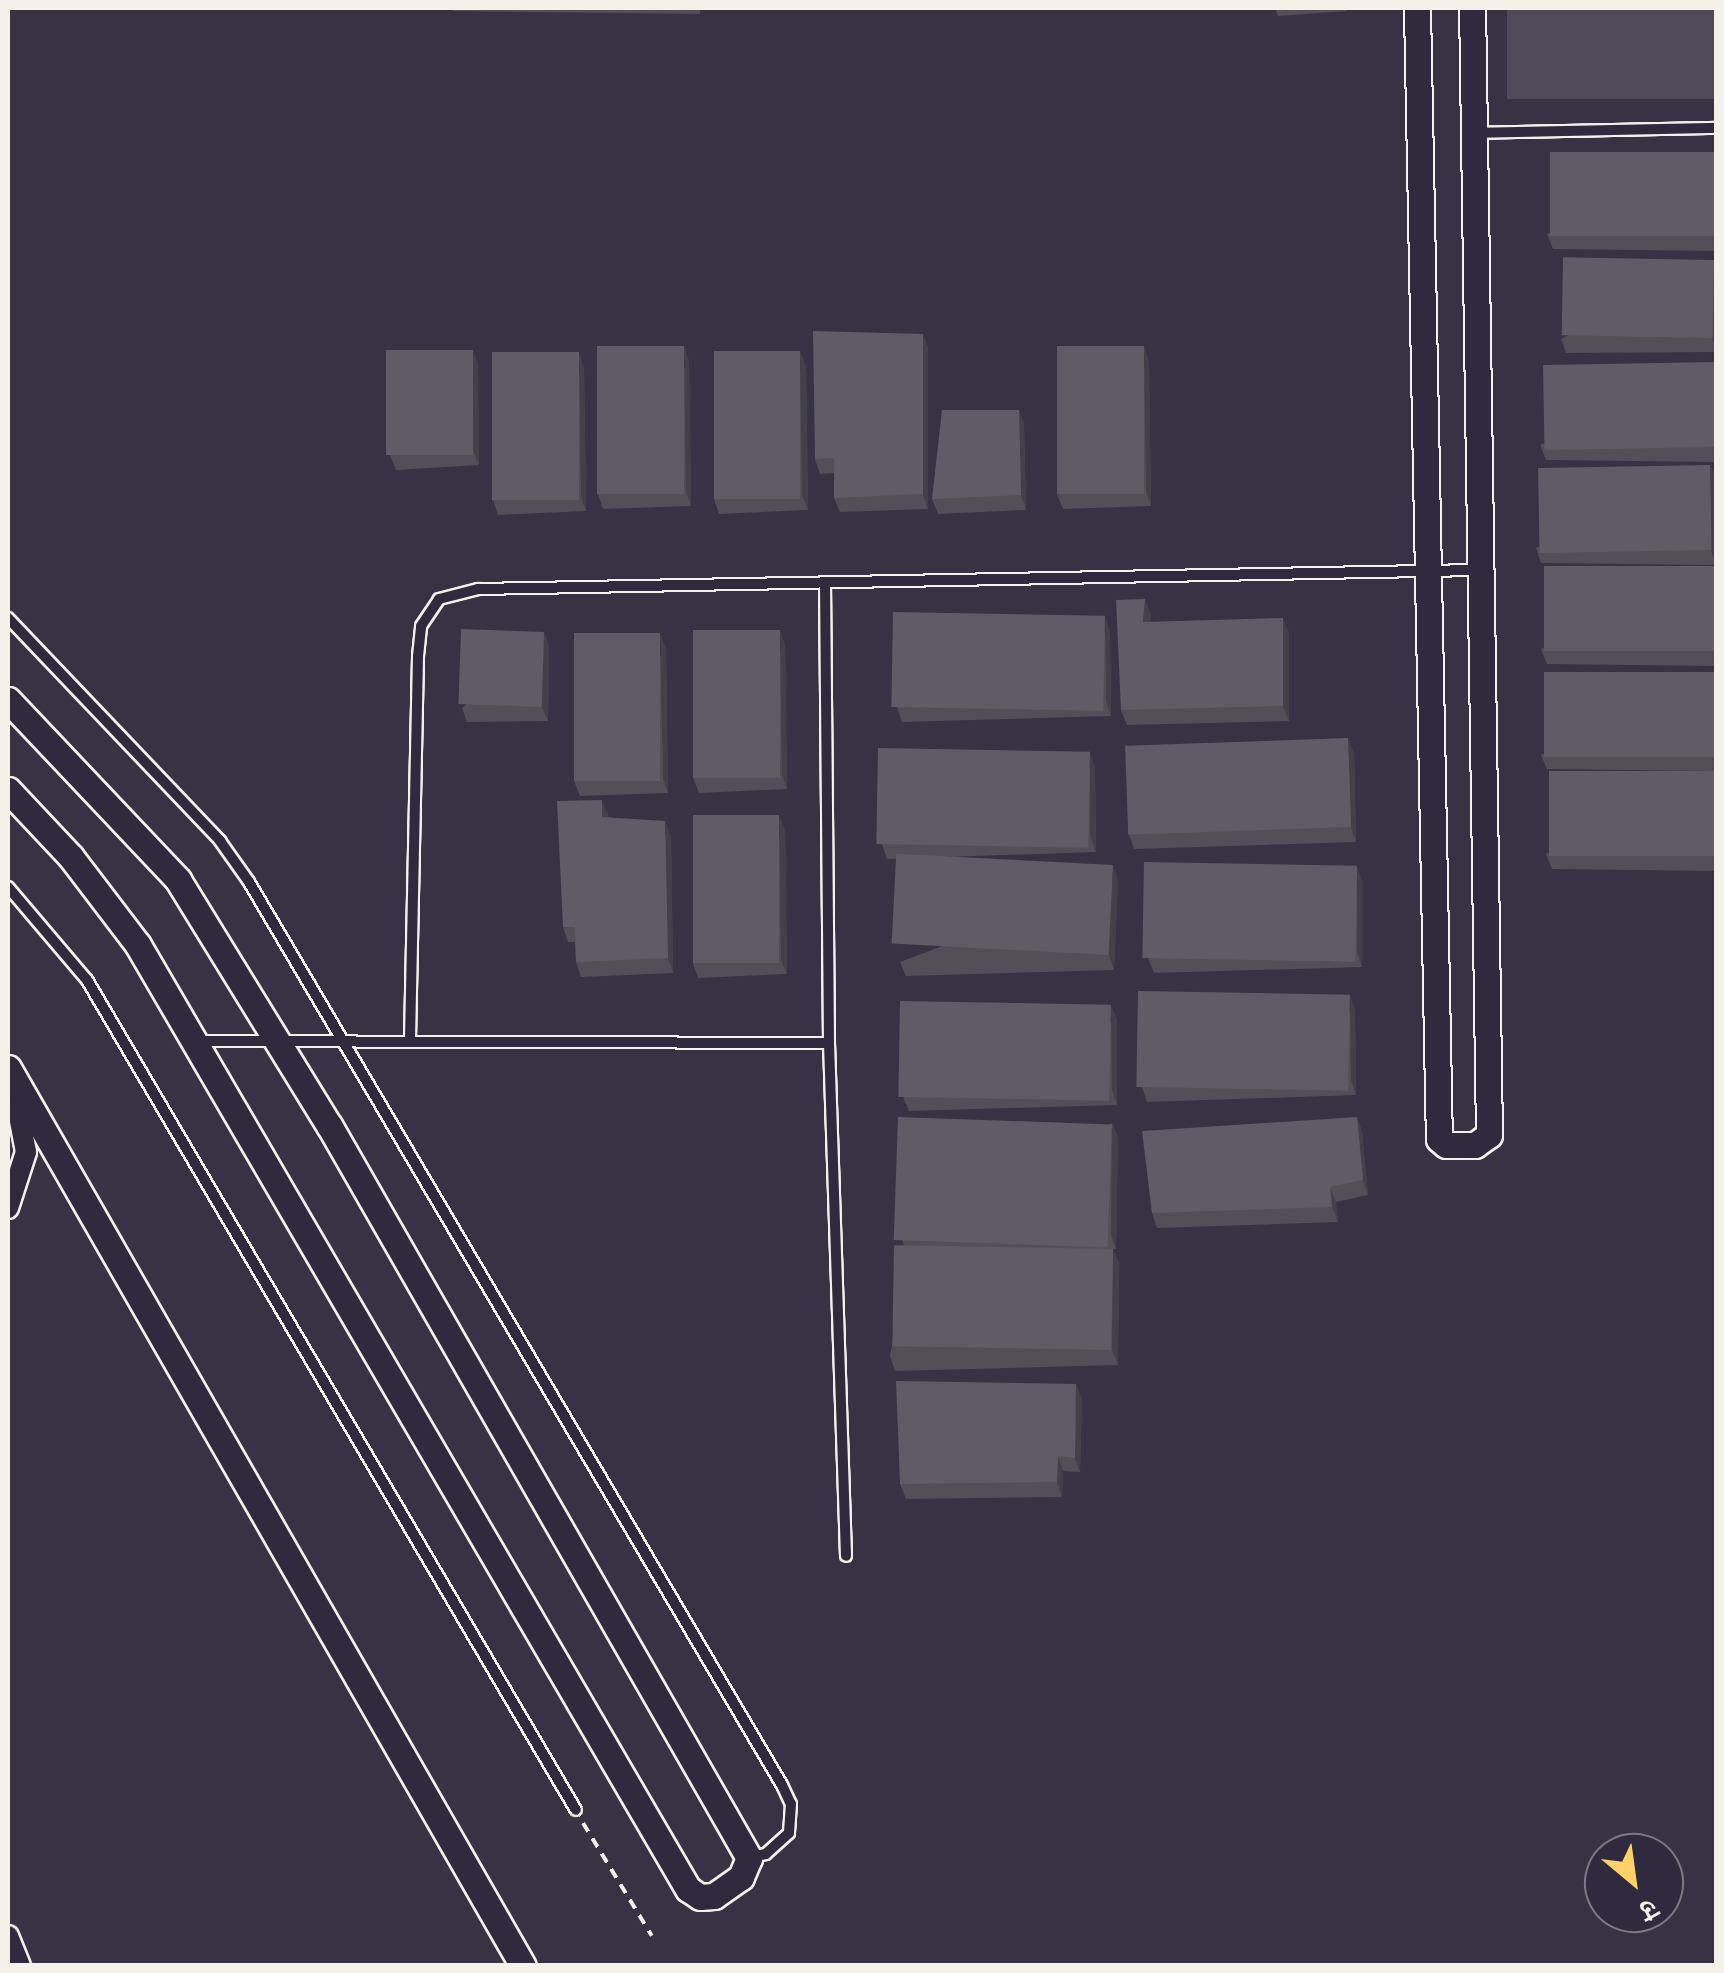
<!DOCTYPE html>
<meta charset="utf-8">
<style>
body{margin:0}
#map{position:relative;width:1724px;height:1973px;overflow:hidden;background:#373244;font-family:Dekko,"Playpen Sans Deva",sans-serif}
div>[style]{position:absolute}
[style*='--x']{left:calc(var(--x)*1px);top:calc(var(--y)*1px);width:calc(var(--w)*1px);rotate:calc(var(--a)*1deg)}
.green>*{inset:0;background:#504b59;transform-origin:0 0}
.path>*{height:4px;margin-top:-2px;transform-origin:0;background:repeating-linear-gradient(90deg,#f4f1e8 0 10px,transparent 0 18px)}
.roads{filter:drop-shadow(2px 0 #f4f1e8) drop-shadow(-2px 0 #f4f1e8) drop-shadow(0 2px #f4f1e8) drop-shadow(0 -2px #f4f1e8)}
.service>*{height:10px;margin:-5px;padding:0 5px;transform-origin:5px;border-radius:5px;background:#2f2a3d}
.minor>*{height:20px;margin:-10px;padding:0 10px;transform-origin:10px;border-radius:10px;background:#2f2a3d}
.tertiary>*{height:25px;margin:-12.5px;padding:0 12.5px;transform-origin:12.5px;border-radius:12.5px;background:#2f2a3d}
.wall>*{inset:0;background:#524f59}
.shaded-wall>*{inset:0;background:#424048}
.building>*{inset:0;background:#5f5c67;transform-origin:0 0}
span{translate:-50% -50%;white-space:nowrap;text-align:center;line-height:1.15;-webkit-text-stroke:9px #2f2a3d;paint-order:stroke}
.frame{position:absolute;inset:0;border:10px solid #f4f1e8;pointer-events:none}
.north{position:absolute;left:1584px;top:1833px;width:100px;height:100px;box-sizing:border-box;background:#2f2a3d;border:2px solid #7e7a81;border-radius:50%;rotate:151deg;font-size:28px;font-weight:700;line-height:40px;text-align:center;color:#f4f1e8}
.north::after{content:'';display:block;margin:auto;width:35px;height:45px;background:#ffd166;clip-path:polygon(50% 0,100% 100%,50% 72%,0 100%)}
</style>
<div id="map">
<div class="green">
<i style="left:1507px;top:8px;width:209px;height:91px"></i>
</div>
<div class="path">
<i style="--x:583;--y:1823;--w:132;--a:58.6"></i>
</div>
<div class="roads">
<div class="service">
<i style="--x:1474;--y:133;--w:242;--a:-1.2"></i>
<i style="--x:825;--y:582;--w:461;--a:89.5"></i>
<i style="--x:829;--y:1043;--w:513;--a:88.1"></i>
<i style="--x:8;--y:618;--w:308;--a:46.4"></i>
<i style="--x:220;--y:841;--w:50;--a:54.7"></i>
<i style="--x:249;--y:882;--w:1049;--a:59.45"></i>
<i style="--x:782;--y:1785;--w:21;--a:65"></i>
<i style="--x:791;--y:1804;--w:29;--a:94"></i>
<i style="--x:789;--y:1833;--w:31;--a:138"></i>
<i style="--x:766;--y:1854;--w:16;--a:169"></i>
<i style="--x:8;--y:887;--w:122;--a:49.7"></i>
<i style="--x:87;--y:980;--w:963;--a:59.5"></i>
<i style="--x:410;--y:1039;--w:383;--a:-88.8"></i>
<i style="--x:418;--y:656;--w:30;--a:-84"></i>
<i style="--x:421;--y:626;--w:32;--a:-56"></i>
<i style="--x:439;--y:599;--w:40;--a:-14.4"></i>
<i style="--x:478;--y:589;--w:1002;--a:-1.09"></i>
<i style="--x:196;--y:1041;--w:633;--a:0.18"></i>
</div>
<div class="minor">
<i style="--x:8;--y:1208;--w:59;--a:-72.2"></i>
<i style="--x:26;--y:1152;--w:58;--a:-100.9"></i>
<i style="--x:8;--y:1936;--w:32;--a:68"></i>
</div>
<div class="tertiary">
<i style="--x:1417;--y:8;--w:1131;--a:88.89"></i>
<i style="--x:1439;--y:1139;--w:9;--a:41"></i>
<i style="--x:1446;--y:1145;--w:29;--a:0"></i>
<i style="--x:1475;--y:1145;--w:17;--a:-36"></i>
<i style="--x:1489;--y:1135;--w:1127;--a:-90.86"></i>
<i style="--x:8;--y:700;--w:248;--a:46.6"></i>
<i style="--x:178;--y:880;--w:288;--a:58.4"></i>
<i style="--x:329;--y:1125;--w:845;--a:60.19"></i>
<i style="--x:749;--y:1858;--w:21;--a:113"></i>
<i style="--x:741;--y:1877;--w:33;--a:145"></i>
<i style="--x:714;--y:1896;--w:14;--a:176"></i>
<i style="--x:700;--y:1897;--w:14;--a:-146"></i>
<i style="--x:688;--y:1889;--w:1093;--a:-120.23"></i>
<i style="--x:138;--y:945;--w:111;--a:-127.3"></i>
<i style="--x:71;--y:857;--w:92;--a:-133.2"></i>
<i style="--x:8;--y:1068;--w:1035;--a:60.17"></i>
</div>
</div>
<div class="wall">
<i style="clip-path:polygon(451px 8px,700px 8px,700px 14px,453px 11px)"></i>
<i style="clip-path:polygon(1105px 8px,1173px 8px,1106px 10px)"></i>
<i style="clip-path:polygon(1275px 8px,1346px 8px,1346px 11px,1278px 16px)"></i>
<i style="clip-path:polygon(1716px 152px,1716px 251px,1553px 249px,1547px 234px)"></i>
<i style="clip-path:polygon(1714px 260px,1716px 267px,1716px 352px,1566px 353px,1561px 339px)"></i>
<i style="clip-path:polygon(923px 334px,928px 348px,928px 509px,840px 512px,834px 498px,834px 473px,820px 474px,815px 459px)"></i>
<i style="clip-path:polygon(473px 350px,478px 365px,479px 465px,396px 470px,390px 455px)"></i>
<i style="clip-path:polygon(689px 361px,691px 506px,603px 509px,598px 494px)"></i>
<i style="clip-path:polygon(1149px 361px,1151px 506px,1063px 509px,1057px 494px)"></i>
<i style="clip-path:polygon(806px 366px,808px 510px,719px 514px,714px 499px)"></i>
<i style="clip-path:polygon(1716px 366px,1716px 462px,1546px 460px,1540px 445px)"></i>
<i style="clip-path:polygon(584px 367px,586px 511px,498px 515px,493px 500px)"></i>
<i style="clip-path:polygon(1019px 410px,1024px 424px,1026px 510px,938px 514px,932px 499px)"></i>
<i style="clip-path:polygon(1710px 465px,1716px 480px,1716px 565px,1541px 563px,1536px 548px)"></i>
<i style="clip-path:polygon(1716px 566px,1716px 666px,1547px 664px,1541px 649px)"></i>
<i style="clip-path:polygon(1151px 614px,1150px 622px,1289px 633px,1289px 721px,1127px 725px,1121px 710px)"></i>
<i style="clip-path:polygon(1110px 631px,1111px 716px,902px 722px,897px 707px)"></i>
<i style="clip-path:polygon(544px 632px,549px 647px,548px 721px,467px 722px,462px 708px)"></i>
<i style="clip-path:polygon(785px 645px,787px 789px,699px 793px,693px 778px)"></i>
<i style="clip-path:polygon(666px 648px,668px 793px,580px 796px,574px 781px)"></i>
<i style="clip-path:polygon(1716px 672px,1716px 871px,1552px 869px,1546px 854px,1709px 771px,1547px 769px,1541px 755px)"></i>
<i style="clip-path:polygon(1354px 753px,1356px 842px,1134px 849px,1129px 835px)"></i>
<i style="clip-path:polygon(1095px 767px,1096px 852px,887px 859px,882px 844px)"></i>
<i style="clip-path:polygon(608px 815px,608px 817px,671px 836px,673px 973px,581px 977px,576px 962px,575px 942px,568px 942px,563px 927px)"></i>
<i style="clip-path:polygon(785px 830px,787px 974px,698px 978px,693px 963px)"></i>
<i style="clip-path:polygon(1357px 867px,1362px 882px,1362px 967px,1154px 973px,1148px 958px)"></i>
<i style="clip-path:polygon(1118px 880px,1114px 970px,906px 976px,900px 962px)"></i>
<i style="clip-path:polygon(1355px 1010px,1356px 1095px,1147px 1102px,1142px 1087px)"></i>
<i style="clip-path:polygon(1117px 1020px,1117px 1105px,909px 1111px,903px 1097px)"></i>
<i style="clip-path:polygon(1357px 1117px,1362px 1132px,1368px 1195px,1336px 1202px,1338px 1222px,1157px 1228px,1152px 1213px)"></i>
<i style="clip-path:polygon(1112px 1123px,1118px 1137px,1116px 1249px,1113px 1249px,1119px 1263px,1118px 1365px,895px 1371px,890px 1356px,908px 1255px,902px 1240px)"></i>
<i style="clip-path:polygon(1082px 1399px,1080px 1472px,1063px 1471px,1062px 1497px,906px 1499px,900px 1484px)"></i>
</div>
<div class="shaded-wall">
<i style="clip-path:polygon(1714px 260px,1716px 267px,1716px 350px,1712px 338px)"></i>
<i style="clip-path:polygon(923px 334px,928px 348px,928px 509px,923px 494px)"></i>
<i style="clip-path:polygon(684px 346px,689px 361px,691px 506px,686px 491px)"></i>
<i style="clip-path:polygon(1144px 346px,1149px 361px,1151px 506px,1146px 491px)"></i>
<i style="clip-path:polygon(473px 350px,478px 365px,479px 465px,473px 451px)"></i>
<i style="clip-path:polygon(800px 351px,806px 366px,808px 510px,802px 495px)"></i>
<i style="clip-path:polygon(579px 352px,584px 367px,586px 511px,581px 497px)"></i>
<i style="clip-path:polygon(1019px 410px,1024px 424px,1026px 510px,1021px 495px)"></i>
<i style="clip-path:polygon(1710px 465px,1716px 480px,1716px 565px,1711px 550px)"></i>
<i style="clip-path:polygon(1145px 599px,1151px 614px,1149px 637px,1143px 622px)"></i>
<i style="clip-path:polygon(1105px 616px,1110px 631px,1111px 716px,1106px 701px)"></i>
<i style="clip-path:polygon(1283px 618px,1289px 633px,1289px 721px,1283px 706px)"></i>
<i style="clip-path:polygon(780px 630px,785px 645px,787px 789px,782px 775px)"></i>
<i style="clip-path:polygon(544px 632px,549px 647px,548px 721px,542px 707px)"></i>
<i style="clip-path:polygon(660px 633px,666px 648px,668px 793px,663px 778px)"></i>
<i style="clip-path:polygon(1348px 738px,1354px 753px,1356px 842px,1351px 827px)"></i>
<i style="clip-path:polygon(1090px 752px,1095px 767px,1096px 852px,1090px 837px)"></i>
<i style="clip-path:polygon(602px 800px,608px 815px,607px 832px,602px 817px)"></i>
<i style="clip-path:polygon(779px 815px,785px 830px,787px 974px,781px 960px)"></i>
<i style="clip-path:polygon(665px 821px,671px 836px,673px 973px,668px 958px)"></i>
<i style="clip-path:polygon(1113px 865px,1118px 880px,1114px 970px,1109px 955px)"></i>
<i style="clip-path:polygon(1357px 867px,1362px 882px,1362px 967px,1357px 952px)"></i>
<i style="clip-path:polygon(1350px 995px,1355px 1010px,1356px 1095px,1351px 1080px)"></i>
<i style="clip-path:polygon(1111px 1005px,1117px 1020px,1117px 1105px,1112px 1090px)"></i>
<i style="clip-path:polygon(1357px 1117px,1362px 1132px,1368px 1195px,1363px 1180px)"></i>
<i style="clip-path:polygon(1112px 1123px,1118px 1137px,1116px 1249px,1111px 1234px)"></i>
<i style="clip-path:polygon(1330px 1187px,1336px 1202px,1338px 1222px,1332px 1207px)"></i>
<i style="clip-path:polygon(1113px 1249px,1119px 1263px,1118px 1365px,1112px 1350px)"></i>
<i style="clip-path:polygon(1076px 1384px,1082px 1399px,1080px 1472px,1075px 1458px)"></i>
<i style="clip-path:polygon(1058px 1456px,1063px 1471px,1062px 1497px,1057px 1482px)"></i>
</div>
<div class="building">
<i style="left:1716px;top:152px;width:84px;height:166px;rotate:90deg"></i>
<i style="left:1714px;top:260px;width:78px;height:151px;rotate:91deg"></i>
<i style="clip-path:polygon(813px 331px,923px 334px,923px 494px,834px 498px,834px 458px,815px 459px)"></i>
<i style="left:597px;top:346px;width:87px;height:148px"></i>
<i style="left:1057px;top:346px;width:87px;height:148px"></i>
<i style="left:386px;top:350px;width:87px;height:105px"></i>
<i style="left:714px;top:351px;width:86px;height:148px"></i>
<i style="left:492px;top:352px;width:87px;height:148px"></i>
<i style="left:1715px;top:362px;width:85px;height:172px;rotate:89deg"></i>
<i style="clip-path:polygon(942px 410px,1019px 410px,1021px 495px,932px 499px)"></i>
<i style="left:1710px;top:465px;width:85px;height:172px;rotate:89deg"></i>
<i style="left:1716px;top:566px;width:85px;height:172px;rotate:90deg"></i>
<i style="clip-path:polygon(1145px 599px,1143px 622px,1283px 618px,1283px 706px,1121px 710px,1116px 600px)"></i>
<i style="left:893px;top:612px;width:212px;height:95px;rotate:1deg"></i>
<i style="left:693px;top:630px;width:87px;height:148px"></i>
<i style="left:544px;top:632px;width:75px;height:83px;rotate:92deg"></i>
<i style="left:574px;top:633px;width:86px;height:148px"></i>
<i style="left:1716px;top:672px;width:85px;height:172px;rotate:90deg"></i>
<i style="left:1348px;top:738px;width:89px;height:223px;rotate:88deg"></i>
<i style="left:878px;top:748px;width:212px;height:96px;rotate:1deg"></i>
<i style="left:1716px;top:771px;width:85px;height:167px;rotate:90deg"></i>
<i style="clip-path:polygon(602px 800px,602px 817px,665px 821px,668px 958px,576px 962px,575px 927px,563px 927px,557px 801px)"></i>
<i style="left:693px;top:815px;width:86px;height:148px"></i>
<i style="left:1144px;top:862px;width:213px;height:96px;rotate:1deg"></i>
<i style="left:1113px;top:865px;width:90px;height:217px;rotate:93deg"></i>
<i style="left:1138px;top:991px;width:212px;height:96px;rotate:1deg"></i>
<i style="left:900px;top:1001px;width:211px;height:96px;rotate:1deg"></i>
<i style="left:898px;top:1117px;width:214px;height:123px;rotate:2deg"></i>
<i style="clip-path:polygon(1357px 1117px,1363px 1180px,1330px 1187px,1332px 1207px,1152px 1213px,1142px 1131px)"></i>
<i style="left:1113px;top:1249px;width:101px;height:219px;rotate:91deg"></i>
<i style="clip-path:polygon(896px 1381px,1076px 1384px,1075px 1458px,1058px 1456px,1057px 1482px,900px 1484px)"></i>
</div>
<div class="frame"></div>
<div class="north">उ</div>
</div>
